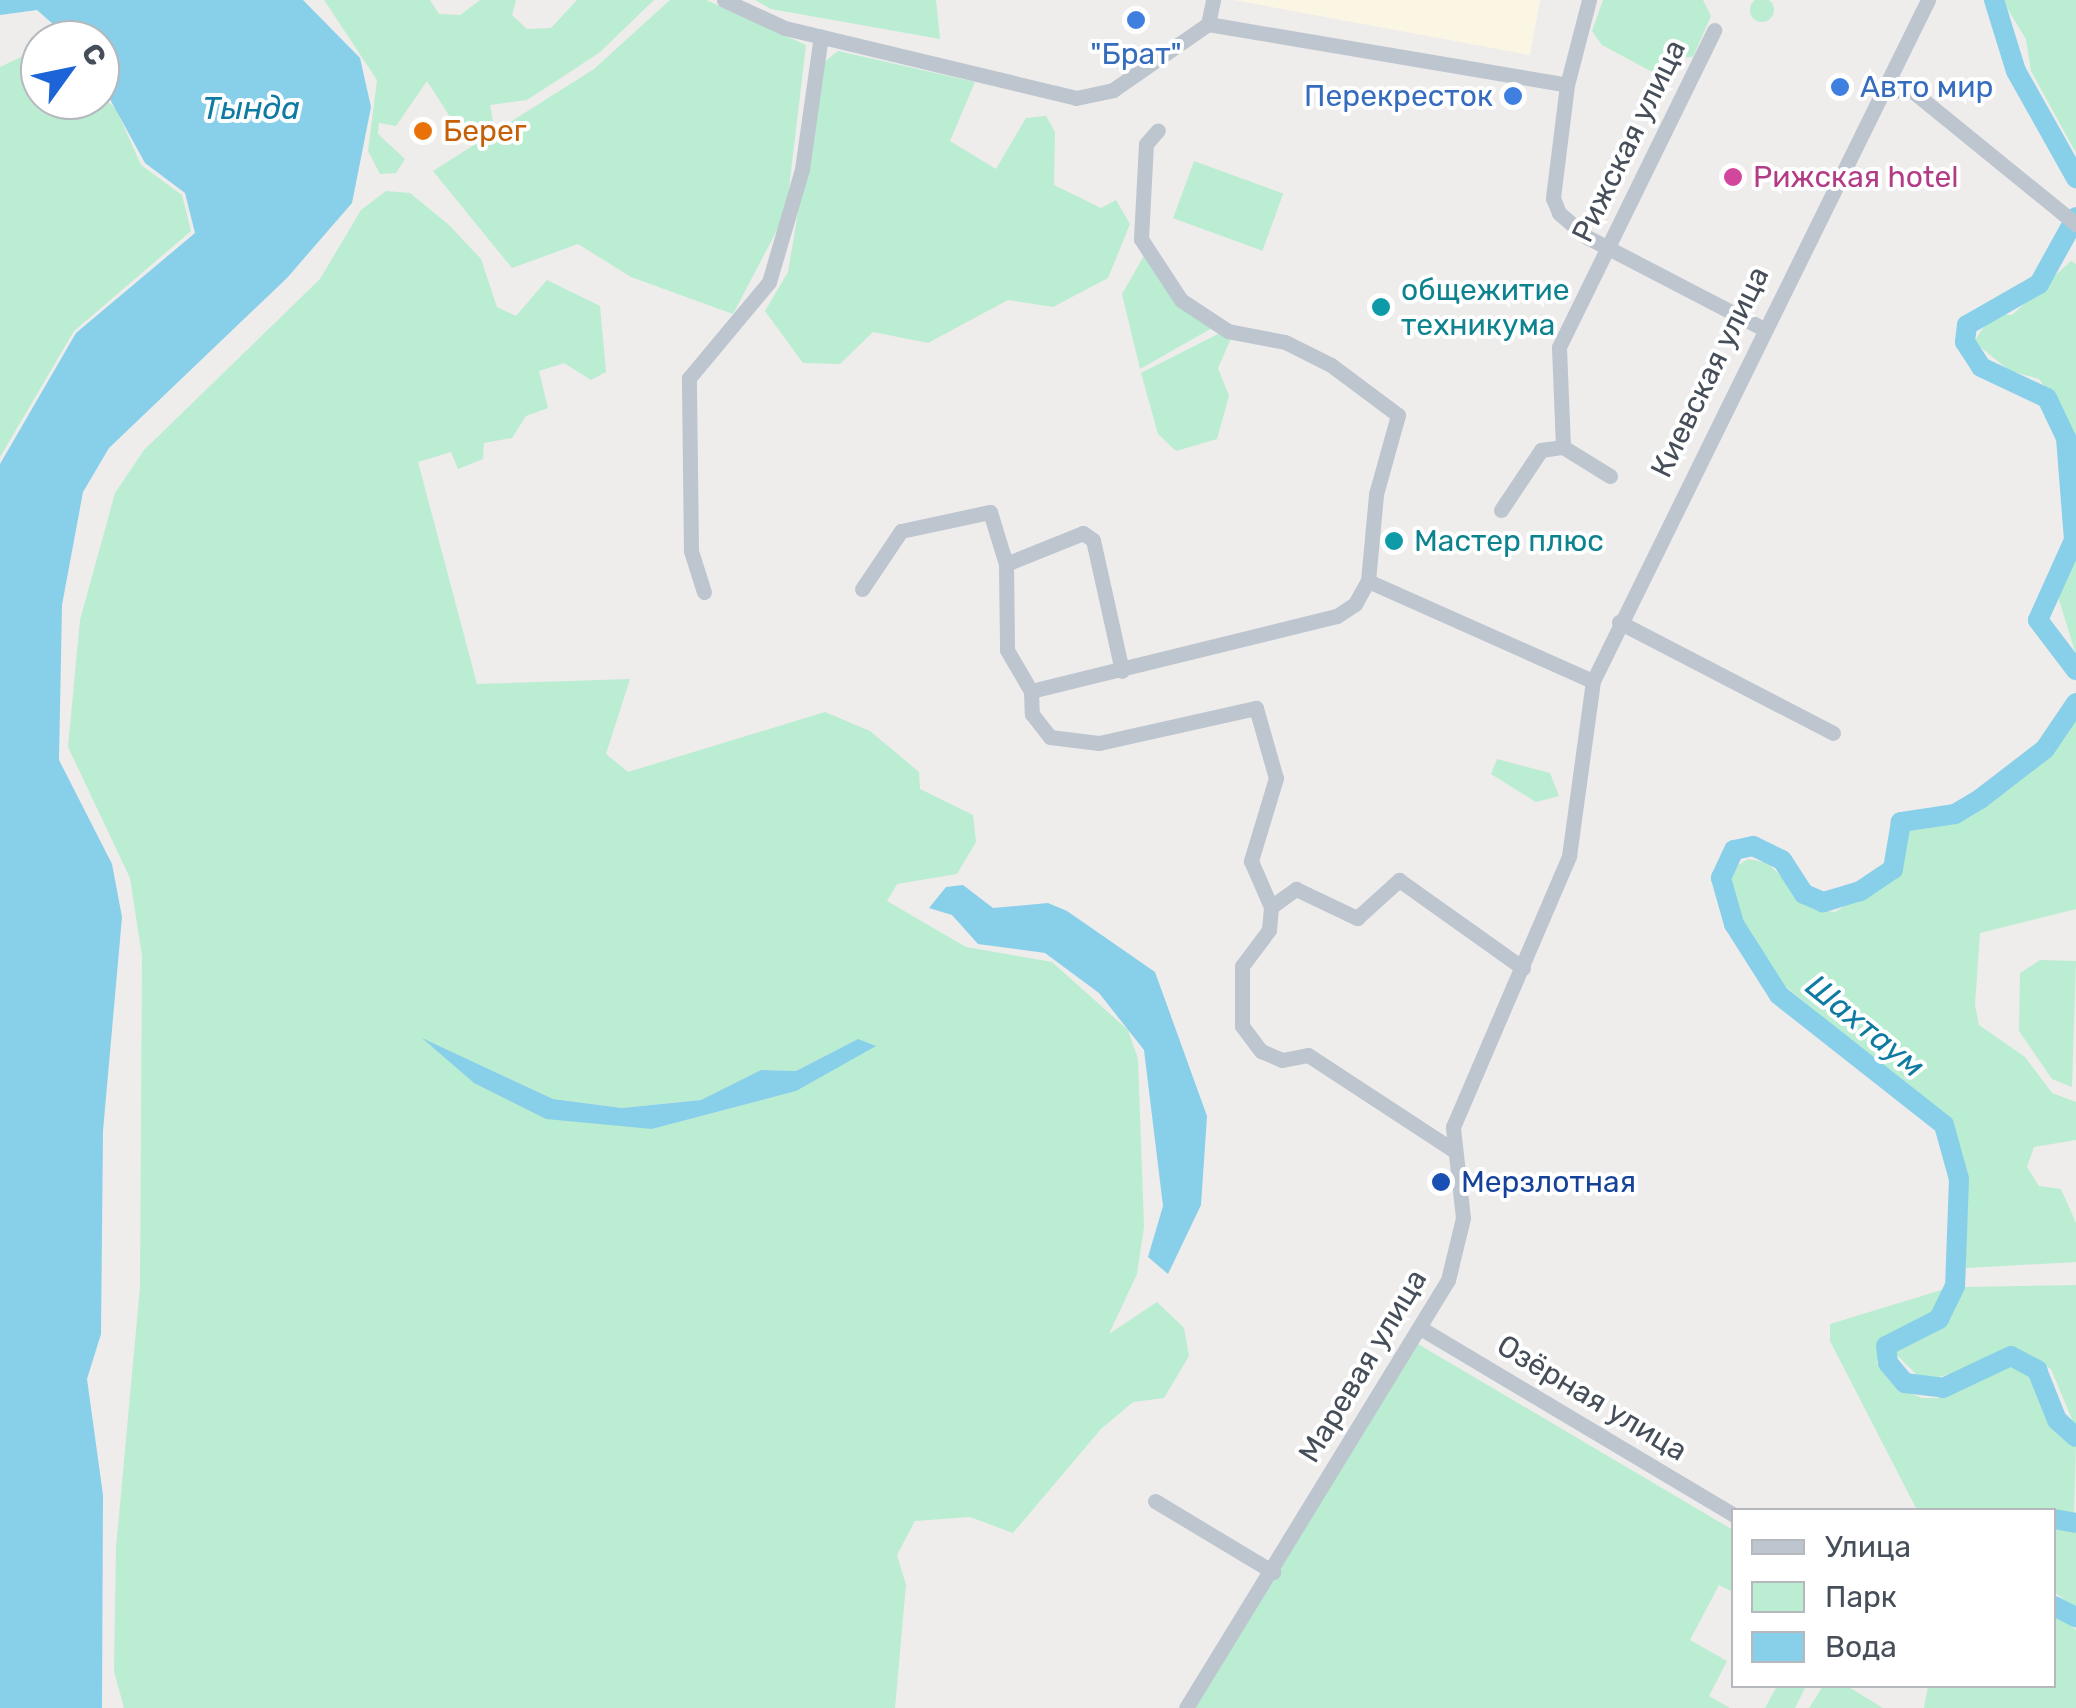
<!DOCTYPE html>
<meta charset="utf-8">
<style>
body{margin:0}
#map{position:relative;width:2076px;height:1708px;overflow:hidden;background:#efecec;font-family:Rubik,sans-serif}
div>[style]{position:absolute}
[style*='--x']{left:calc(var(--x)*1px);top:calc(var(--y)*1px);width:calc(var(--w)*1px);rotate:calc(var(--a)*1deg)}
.commercial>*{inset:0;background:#fbf6e4}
.green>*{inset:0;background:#baedd1;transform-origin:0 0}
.round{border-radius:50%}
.water>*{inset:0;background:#88cfe9}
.river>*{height:20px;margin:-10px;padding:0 10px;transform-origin:10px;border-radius:10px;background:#88cfe9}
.minor>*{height:15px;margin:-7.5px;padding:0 7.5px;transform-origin:7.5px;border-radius:7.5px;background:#bdc6cf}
.dots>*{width:28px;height:28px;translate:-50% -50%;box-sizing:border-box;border:5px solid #fff;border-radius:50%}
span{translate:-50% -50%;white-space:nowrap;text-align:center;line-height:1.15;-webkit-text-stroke:8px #fff;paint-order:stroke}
.shop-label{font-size:30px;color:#366cbe}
.left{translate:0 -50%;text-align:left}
.right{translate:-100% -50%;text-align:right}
.food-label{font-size:30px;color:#c56008}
.street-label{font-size:30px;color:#454e59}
.hotel-label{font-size:30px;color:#b23c85}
.culture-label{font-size:30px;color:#0d838f}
.transit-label{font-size:30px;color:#164399}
.water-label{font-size:32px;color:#0f7ba2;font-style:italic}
.legend{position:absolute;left:1731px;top:1508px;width:325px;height:180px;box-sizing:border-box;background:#fff;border:2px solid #b5b8bd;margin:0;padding:12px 18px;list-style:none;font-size:30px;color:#454e59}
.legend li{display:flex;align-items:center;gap:20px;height:50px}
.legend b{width:50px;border:2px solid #b5b8bd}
.north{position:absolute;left:20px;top:20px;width:100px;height:100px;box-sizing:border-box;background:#fff;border:2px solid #b5b8bd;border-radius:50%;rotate:57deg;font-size:28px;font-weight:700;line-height:40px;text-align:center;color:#454e59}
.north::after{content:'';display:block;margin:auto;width:35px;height:45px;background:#1d64d8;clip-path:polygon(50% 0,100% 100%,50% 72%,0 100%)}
</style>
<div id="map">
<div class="commercial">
<i style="clip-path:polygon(1234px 0,1540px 0,1530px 55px)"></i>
</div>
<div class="green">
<i class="round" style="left:1750px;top:-2px;width:24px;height:24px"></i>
<i style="clip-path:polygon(324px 0,430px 0,439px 14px,460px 15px,480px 0,516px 0,512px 15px,527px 29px,551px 28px,577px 0,654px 0,599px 53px,527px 100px,490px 105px,493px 121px,459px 131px,427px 81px,396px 126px,379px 123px,378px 134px,405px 159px,396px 173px,380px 174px,368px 151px,377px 80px)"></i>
<i style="clip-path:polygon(670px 0,706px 0,806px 45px,786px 213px,733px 314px,631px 277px,578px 244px,512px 268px,433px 171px,594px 69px)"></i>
<i style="clip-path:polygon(755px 0,936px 0,940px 39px,771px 9px)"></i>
<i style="clip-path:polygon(1603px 0,1703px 0,1711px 16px,1693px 57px,1662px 59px,1656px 74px,1602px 45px,1592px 31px)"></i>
<i style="clip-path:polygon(2002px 0,2076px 0,2076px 153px,2031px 71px,2026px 39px)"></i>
<i style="clip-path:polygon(838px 51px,975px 82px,950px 141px,996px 169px,1026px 118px,1046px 116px,1055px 132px,1054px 185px,1101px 208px,1116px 200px,1130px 224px,1108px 278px,1053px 307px,1008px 300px,928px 343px,873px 332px,840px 364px,803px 363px,765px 311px,788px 272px,823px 63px)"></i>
<i style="clip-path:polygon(23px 56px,40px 56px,40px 100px,100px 94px,116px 109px,141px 165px,182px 195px,191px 231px,74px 331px,0 457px,0 67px)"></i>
<i style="left:1194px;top:161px;width:95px;height:61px;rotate:20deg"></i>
<i style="clip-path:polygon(evenodd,386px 191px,410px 193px,449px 225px,481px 259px,497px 307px,516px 316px,547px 280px,600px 306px,606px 372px,591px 380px,564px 363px,539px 371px,548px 408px,526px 416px,512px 438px,484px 443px,483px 459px,458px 469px,451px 452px,418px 462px,477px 684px,630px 679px,606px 754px,628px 772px,825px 712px,870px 731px,919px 772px,920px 789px,973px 815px,976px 842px,957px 874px,897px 884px,887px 901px,966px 947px,1052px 962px,1128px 1030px,1138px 1059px,1144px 1227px,1137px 1274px,1109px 1334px,1157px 1302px,1184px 1328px,1189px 1356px,1164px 1398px,1133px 1402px,1101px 1429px,1013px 1533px,970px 1517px,915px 1521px,897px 1555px,906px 1585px,895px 1708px,124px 1708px,114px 1671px,116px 1548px,140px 1287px,142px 956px,130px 878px,68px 747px,80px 620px,115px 493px,144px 450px,320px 279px,361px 210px,386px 191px,858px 1039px,796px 1091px,652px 1129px,474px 1083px,428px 1041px,553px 1099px,622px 1108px,701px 1100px,761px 1070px,796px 1071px,858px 1039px)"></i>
<i style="clip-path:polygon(1145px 254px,1214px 327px,1140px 369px,1122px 294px)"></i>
<i style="clip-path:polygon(2071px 261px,2076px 264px,2076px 453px,2065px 415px,2039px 379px,2010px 371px,1974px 342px,1993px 313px,2012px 315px)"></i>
<i style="clip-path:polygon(1218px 334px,1232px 336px,1218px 368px,1229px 396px,1217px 439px,1176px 451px,1158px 434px,1141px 373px)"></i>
<i style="clip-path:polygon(2076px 550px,2076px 655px,2056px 590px)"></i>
<i style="clip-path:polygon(2076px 717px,2076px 909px,1980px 933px,1975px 1005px,1979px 1025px,2025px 1057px,2052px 1093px,2076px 1102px,2076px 1140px,2034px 1147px,2027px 1167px,2039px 1186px,2061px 1189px,2076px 1223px,2076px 1262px,1966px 1268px,1965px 1176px,1947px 1121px,1767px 971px,1741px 923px,1730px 870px,1748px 859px,1768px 863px,1813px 909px,1835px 912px,1895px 875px,1908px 829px,1964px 818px,2055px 749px)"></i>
<i style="clip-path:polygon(1497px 759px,1550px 773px,1559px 796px,1536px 802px,1491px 774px)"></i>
<i style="clip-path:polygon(2040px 960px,2076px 961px,2072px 1087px,2052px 1079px,2019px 1031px,2020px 973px)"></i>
<i style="clip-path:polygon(2076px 1285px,2076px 1429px,2051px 1369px,2027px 1355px,1923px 1381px,1894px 1352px,1944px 1321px,1963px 1287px)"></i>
<i style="clip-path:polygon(1948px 1288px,1931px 1317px,1884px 1338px,1877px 1363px,1899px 1389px,1922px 1398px,1939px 1398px,2004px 1364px,2036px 1377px,2054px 1422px,2076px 1443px,2074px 1514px,1917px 1510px,1830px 1341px,1830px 1324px)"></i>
<i style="clip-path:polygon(1418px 1344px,1733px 1530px,1733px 1592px,1719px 1585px,1690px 1640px,1727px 1661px,1709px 1696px,1730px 1708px,1193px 1708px)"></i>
<i style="clip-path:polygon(2054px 1526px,2076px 1528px,2076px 1608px,2054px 1592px)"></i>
<i style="clip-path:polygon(2054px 1610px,2076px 1630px,2076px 1708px,1924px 1708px,1928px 1686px,2054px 1686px)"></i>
<i style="clip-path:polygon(1777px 1686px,1806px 1686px,1795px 1708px,1765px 1708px)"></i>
<i style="clip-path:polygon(1823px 1686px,1847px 1686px,1883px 1708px,1809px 1708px)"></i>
</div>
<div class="water">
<i style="clip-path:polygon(0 0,303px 0,360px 58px,371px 107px,352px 203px,287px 278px,109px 448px,83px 492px,62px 605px,59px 760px,112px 864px,122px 917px,103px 1131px,101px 1334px,87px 1379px,103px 1495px,102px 1708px,0 1708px,0 464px,76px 333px,195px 233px,185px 193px,145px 163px,100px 81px,100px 40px,71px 40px,37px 10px,0 15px)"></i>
<i style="clip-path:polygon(963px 885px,993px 908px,1048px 903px,1067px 911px,1155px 972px,1207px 1116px,1201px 1205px,1168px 1274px,1148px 1257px,1163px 1206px,1144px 1050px,1099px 993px,1045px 953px,978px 944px,952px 915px,929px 908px,946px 887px)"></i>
<i style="clip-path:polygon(422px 1038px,553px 1099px,622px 1108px,701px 1100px,761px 1070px,796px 1071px,858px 1039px,876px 1046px,796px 1091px,652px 1129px,546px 1119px,474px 1083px)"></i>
</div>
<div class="river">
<i style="--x:1994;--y:0;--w:74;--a:72.8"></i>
<i style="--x:2016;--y:71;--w:123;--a:60.7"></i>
<i style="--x:2076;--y:217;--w:77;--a:118.9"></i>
<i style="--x:2039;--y:284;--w:83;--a:150.3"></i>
<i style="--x:1967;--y:325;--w:17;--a:97"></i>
<i style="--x:1965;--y:342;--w:30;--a:57"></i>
<i style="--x:1981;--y:367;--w:73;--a:25.2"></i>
<i style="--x:2047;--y:398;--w:44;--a:64.6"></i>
<i style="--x:2066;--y:438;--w:102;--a:85.5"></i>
<i style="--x:2074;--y:540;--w:88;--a:114.2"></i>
<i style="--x:2038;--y:620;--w:63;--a:52.8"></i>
<i style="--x:2076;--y:703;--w:55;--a:124"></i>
<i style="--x:2045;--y:749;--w:82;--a:142.4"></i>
<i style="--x:1980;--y:799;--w:29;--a:149"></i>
<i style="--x:1955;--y:814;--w:55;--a:171.6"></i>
<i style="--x:1901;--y:822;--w:48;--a:99.7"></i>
<i style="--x:1893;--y:869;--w:40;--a:146"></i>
<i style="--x:1860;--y:891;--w:39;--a:163"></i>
<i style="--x:1823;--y:902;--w:21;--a:-157"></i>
<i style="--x:1804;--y:894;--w:40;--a:-122.9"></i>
<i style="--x:1782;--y:860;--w:32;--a:-154"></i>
<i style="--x:1753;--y:846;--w:19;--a:168"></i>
<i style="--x:1734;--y:850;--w:31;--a:115"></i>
<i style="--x:1721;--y:878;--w:48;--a:74.2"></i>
<i style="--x:1734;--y:924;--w:84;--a:57.6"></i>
<i style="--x:1779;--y:995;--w:210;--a:38.2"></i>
<i style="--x:1944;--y:1125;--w:56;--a:74.5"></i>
<i style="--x:1959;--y:1179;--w:107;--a:92.1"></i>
<i style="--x:1955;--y:1286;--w:37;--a:116"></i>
<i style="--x:1939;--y:1319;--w:59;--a:153"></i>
<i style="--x:1886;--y:1346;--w:17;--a:83"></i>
<i style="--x:1888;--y:1363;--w:26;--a:50"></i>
<i style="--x:1905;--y:1383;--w:38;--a:7"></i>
<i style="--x:1943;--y:1388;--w:75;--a:-25.2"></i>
<i style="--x:2011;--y:1356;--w:30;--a:28"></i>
<i style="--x:2037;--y:1370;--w:54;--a:68.2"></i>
<i style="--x:2057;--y:1420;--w:25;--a:42"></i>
<i style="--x:2054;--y:1519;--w:22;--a:10"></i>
<i style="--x:2054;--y:1606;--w:25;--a:27"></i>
</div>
<div class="minor">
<i style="--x:724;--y:0;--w:67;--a:24.7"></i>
<i style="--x:785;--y:28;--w:299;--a:13.5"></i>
<i style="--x:1076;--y:98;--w:38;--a:-12"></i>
<i style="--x:1113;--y:90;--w:116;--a:-34.8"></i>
<i style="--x:1208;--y:24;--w:364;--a:9.6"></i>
<i style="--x:1589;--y:0;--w:88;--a:104.5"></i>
<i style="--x:1567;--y:85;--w:114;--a:97.1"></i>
<i style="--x:1553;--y:198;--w:16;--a:68"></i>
<i style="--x:1559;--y:213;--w:37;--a:41"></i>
<i style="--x:1587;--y:237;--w:197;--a:27.5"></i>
<i style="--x:1208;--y:24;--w:25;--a:-78"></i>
<i style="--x:1884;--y:91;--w:27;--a:-2"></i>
<i style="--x:1911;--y:90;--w:213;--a:39.1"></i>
<i style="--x:1610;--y:476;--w:55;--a:-148.3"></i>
<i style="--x:1563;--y:447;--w:100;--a:-92.3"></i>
<i style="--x:1559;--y:347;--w:353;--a:-63.9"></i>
<i style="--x:1501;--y:510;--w:72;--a:-56.3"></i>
<i style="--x:1541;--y:450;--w:22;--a:-8"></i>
<i style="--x:1006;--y:564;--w:83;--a:-21.9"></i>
<i style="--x:1083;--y:533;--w:12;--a:35"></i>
<i style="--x:1093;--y:540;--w:134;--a:77.5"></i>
<i style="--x:1368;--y:581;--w:246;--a:24"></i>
<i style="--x:862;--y:589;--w:70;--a:-56.1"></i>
<i style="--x:901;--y:531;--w:91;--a:-12.1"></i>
<i style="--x:990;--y:512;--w:54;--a:72.9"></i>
<i style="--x:1006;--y:564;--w:86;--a:89.3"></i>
<i style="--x:1007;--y:650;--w:48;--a:59.7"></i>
<i style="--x:1031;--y:691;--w:315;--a:-13.8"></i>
<i style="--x:1337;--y:616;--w:22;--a:-34"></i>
<i style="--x:1355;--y:604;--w:26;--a:-61"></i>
<i style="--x:1368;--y:581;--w:87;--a:-84.7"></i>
<i style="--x:1376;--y:494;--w:82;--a:-74.4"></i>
<i style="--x:1398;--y:415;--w:84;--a:-143.3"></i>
<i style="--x:1331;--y:365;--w:51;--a:-153.4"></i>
<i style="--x:1285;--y:342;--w:58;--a:-169.1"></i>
<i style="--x:1228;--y:331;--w:56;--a:-146.6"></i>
<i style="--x:1181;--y:300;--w:73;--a:-123.3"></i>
<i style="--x:1141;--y:239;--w:95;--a:-87"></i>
<i style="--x:1146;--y:144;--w:18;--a:-49"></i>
<i style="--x:704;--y:592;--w:43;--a:-107.6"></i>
<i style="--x:691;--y:551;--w:173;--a:-90.7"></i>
<i style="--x:689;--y:378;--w:125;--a:-50.2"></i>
<i style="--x:769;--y:282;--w:118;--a:-73.7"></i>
<i style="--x:802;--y:169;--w:134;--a:-81.9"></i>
<i style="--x:1619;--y:622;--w:241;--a:27.4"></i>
<i style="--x:1031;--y:691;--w:23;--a:88"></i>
<i style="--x:1032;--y:714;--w:29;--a:52"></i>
<i style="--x:1050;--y:737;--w:49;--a:7"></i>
<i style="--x:1099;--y:743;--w:161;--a:-12.6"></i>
<i style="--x:1256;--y:708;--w:73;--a:74.1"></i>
<i style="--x:1276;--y:778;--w:87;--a:106.8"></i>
<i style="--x:1251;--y:861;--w:50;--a:66.5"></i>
<i style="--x:1271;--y:907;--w:31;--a:-36"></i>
<i style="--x:1296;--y:889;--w:68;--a:25.4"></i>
<i style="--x:1357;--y:918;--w:57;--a:-42.1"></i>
<i style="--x:1399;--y:880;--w:152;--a:35.4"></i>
<i style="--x:1271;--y:907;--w:23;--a:95"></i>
<i style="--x:1269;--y:930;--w:45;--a:126.9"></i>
<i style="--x:1242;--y:966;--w:60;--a:90"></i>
<i style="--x:1242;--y:1026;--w:31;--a:53"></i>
<i style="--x:1261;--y:1051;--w:23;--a:23"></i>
<i style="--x:1282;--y:1060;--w:26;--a:-11"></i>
<i style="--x:1308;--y:1055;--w:173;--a:33.2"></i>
<i style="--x:1422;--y:1329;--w:363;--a:30.8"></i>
<i style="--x:1155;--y:1501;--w:138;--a:31"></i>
<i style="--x:1186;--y:1708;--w:502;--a:-58.53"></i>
<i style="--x:1448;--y:1280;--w:64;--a:-76.4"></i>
<i style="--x:1463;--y:1218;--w:92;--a:-96.3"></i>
<i style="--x:1453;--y:1127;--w:295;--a:-66.8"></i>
<i style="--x:1569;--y:856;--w:177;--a:-82.2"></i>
<i style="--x:1593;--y:681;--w:759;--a:-63.81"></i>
</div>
<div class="dots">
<i style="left:1136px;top:20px;background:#3f7fe0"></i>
<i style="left:1840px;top:87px;background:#3f7fe0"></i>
<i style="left:1513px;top:96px;background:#3f7fe0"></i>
<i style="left:423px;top:131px;background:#e8710a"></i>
<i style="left:1733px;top:177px;background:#d1479c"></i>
<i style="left:1381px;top:307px;background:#0f9aa8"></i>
<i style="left:1394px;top:541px;background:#0f9aa8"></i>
<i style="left:1441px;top:1182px;background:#1a4fb4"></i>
</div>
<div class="shop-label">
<span style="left:1136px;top:54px">"Брат"</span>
<span class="left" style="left:1860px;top:87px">Авто мир</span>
<span class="right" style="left:1493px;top:96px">Перекресток</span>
</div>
<div class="food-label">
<span class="left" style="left:443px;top:131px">Берег</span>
</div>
<div class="street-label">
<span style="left:1629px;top:141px;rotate:-64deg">Рижская улица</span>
<span style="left:1710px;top:372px;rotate:-64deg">Киевская улица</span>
<span style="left:1363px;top:1366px;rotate:-59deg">Маревая улица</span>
<span style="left:1592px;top:1398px;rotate:31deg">Озёрная улица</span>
</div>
<div class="hotel-label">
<span class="left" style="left:1753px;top:177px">Рижская hotel</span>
</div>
<div class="culture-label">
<span class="left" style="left:1401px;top:307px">общежитие<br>техникума</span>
<span class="left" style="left:1414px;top:541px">Мастер плюс</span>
</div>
<div class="transit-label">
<span class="left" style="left:1461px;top:1182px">Мерзлотная</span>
</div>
<div class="water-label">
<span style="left:251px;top:108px">Тында</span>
<span style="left:1865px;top:1026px;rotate:39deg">Шахтаум</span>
</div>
<ul class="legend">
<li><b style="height:12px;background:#bdc6cf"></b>Улица</li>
<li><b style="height:28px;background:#baedd1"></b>Парк</li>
<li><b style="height:28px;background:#88cfe9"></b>Вода</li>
</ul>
<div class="north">С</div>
</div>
